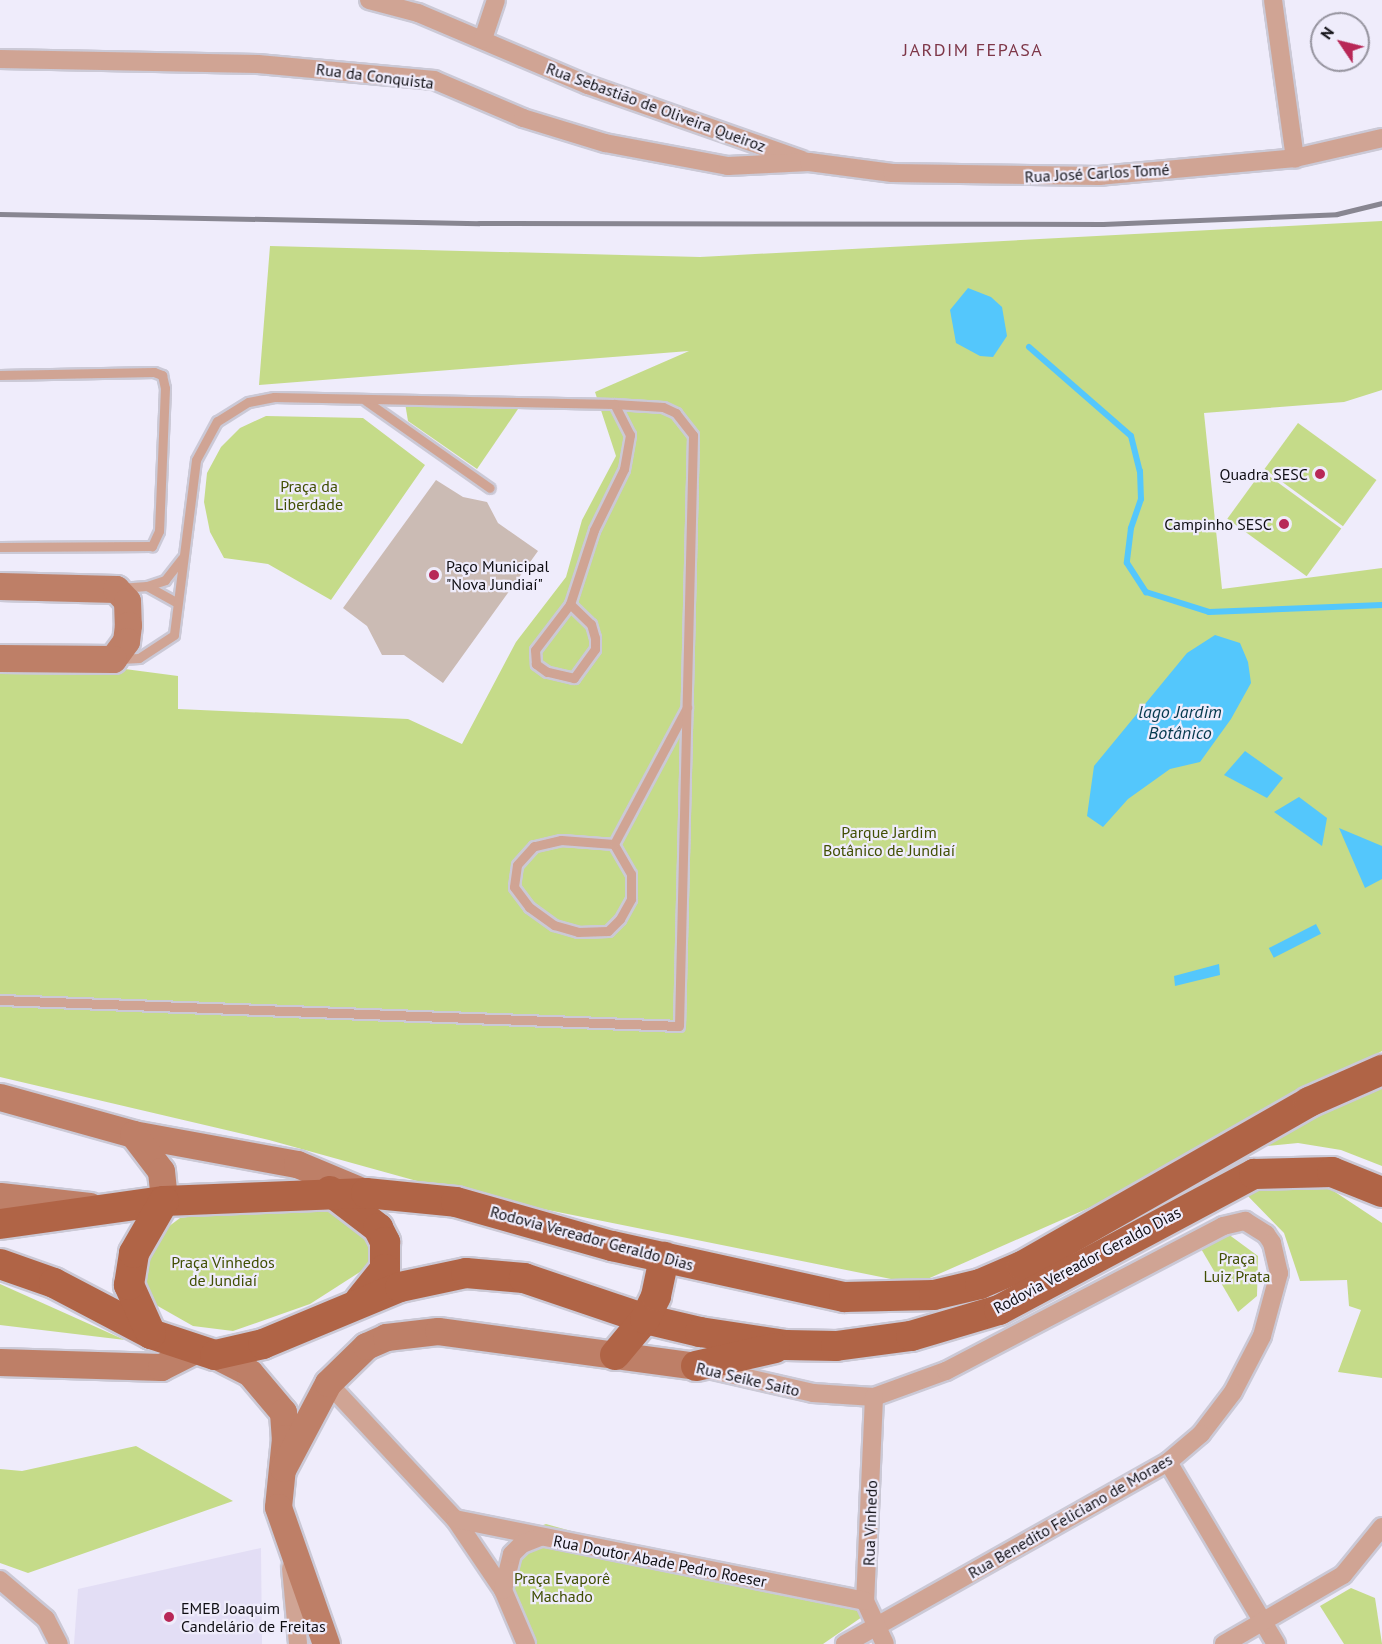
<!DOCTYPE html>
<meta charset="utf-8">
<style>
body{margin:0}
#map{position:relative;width:1382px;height:1644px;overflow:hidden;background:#efecfb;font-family:"PT Sans",sans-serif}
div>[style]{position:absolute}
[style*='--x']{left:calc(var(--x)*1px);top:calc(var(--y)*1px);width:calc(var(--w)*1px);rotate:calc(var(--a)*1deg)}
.built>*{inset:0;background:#e3def5}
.green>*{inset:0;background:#c5db89;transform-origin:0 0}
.water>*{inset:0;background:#54c7fc;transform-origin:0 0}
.stream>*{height:6px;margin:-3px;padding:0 3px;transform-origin:3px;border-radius:3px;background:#54c7fc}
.building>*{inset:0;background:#cbbbb4}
.roads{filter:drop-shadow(2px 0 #cbc9d6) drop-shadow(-2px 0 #cbc9d6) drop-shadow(0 2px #cbc9d6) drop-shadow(0 -2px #cbc9d6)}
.lane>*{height:9px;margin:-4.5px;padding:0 4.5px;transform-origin:4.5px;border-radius:4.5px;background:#d0a494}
.street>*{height:18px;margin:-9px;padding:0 9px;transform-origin:9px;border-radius:9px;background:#d0a494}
.secondary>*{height:27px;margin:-13.5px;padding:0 13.5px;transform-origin:13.5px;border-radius:13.5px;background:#be7f67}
.primary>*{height:30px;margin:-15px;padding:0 15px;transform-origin:15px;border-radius:15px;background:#b06446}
.rail>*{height:4.5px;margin:-2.25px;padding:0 2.25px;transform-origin:2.25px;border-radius:2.25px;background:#888691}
.dots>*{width:16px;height:16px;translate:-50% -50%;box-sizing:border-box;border:3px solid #efecfb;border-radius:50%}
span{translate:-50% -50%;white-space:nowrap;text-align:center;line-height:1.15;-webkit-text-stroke:4.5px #efecfb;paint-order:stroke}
.street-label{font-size:16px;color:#100f14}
.poi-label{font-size:16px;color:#100f14}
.right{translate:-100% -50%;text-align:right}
.left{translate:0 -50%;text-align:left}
.park-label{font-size:16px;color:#414f03}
.neighbourhood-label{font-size:18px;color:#7e3748;letter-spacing:1.5px}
.water-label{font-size:18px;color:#04394e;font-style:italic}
.north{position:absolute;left:1310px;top:12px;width:60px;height:60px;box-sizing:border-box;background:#efecfb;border:2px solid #96949f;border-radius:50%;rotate:305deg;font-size:16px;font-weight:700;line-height:24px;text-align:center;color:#100f14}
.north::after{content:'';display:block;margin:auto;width:21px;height:27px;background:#b82857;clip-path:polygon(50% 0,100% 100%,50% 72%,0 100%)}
</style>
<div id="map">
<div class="built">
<i style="clip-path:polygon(261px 1548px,262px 1644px,74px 1644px,78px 1589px)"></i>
</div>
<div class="green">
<i style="clip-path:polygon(1382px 221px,1382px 390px,1344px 402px,1204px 413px,1222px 589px,1382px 568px,1382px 1051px,1116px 1196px,916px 1284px,453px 1191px,269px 1140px,0 1077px,0 668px,102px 666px,178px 676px,178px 709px,408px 719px,462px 744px,516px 642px,566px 577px,582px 520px,616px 456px,595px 392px,689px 351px,259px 385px,270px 246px,700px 257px)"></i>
<i style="clip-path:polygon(405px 403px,518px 409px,477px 469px,408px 421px)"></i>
<i style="clip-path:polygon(266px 416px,363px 418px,425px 465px,331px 600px,268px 564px,224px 558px,210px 532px,204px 502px,207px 473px,221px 447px,240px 428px)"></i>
<i style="left:1298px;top:423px;width:97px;height:57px;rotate:36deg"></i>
<i style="left:1262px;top:471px;width:98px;height:59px;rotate:36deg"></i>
<i style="clip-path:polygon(1382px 1084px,1382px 1166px,1341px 1150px,1298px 1143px,1267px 1146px,1262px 1139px)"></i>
<i style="clip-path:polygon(1326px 1186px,1382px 1223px,1382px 1378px,1338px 1372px,1361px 1310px,1349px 1306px,1347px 1280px,1300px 1281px,1284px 1233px,1242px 1190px)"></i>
<i style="clip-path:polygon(330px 1207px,365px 1232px,377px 1249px,374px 1263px,310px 1304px,233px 1331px,193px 1326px,149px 1301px,140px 1263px,156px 1236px,180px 1218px,250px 1208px)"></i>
<i style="clip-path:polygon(1228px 1234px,1258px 1256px,1257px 1296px,1238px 1312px,1200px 1247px)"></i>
<i style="clip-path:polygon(0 1284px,125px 1340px,0 1325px)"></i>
<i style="clip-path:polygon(136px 1446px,233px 1501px,28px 1573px,0 1563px,0 1469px,22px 1471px)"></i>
<i style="clip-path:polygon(546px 1524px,840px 1606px,875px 1608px,823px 1644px,520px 1644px,494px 1573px,504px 1550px,521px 1533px)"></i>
<i style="clip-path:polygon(1351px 1588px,1375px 1598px,1382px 1644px,1344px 1644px,1320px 1606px)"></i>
</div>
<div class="water">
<i style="clip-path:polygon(968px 288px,991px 297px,1002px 307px,1007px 336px,993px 357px,980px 356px,956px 343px,950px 310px)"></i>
<i style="clip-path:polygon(1215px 635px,1240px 643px,1248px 662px,1251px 683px,1231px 719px,1200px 762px,1170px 769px,1128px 799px,1103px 827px,1087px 816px,1094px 766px,1187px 653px)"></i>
<i style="clip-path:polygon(1245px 751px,1283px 778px,1267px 798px,1224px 775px)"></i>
<i style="clip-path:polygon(1299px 797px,1327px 818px,1322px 846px,1274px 812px)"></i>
<i style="clip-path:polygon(1339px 828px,1382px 846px,1382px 879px,1365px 888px)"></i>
<i style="left:1316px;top:924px;width:11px;height:53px;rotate:63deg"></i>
<i style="clip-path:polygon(1219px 964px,1220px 975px,1175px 986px,1174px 976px)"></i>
</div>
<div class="stream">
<i style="--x:1029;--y:347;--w:135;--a:41.1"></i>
<i style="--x:1131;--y:436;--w:36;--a:76"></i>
<i style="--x:1140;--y:471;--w:28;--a:88"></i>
<i style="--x:1141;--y:499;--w:31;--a:109"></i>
<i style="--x:1131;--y:528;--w:35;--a:97"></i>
<i style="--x:1127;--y:563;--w:35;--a:57"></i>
<i style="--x:1146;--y:592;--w:66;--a:17.6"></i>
<i style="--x:1209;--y:612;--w:173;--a:-2.3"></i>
</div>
<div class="building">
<i style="clip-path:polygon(436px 480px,463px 497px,487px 502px,498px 523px,538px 551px,443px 683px,404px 655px,382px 655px,367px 626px,343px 608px)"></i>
</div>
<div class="roads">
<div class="lane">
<i style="--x:0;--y:375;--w:154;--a:-1.1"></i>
<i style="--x:154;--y:372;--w:9;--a:21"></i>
<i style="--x:162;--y:375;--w:13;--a:77"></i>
<i style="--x:165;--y:388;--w:143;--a:92.4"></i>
<i style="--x:159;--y:531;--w:17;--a:115"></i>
<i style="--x:152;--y:546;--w:152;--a:179.6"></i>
<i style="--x:366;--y:401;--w:151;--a:35.1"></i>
<i style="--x:147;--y:586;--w:19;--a:-18"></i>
<i style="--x:165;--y:580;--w:28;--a:-52"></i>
<i style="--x:119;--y:588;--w:28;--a:-4"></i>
<i style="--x:147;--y:586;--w:35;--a:29"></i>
<i style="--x:570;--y:604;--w:29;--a:44"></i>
<i style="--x:591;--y:624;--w:15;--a:74"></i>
<i style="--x:595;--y:638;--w:11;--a:90"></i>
<i style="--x:595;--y:649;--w:36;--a:126"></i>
<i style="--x:574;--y:678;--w:28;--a:-167"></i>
<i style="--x:547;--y:672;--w:14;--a:-144"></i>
<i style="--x:536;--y:664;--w:14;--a:-94"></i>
<i style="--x:535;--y:650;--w:58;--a:-52.7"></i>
<i style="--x:570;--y:604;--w:78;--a:-72"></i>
<i style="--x:594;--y:530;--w:68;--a:-63.8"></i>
<i style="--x:624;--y:469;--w:35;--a:-80"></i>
<i style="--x:630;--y:435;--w:35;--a:-117"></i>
<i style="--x:614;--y:844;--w:53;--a:-175.7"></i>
<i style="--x:561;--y:840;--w:28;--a:167"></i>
<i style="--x:534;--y:846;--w:25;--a:132"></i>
<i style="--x:517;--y:865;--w:22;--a:98"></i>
<i style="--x:514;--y:887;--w:25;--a:53"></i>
<i style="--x:529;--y:907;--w:31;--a:36"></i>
<i style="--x:554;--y:925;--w:25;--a:16"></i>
<i style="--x:578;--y:932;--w:30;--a:-2"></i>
<i style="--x:608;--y:931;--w:17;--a:-45"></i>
<i style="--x:620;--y:919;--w:23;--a:-61"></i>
<i style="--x:631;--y:899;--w:25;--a:-90"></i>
<i style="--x:631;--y:874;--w:34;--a:-120"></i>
<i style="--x:614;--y:844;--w:155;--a:-61.9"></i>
<i style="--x:0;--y:1000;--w:679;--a:2.19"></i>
<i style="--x:679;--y:1026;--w:591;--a:-88.64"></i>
<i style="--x:693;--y:435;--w:28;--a:-128"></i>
<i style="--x:676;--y:413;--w:14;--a:-155"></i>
<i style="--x:663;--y:407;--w:49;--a:-176.5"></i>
<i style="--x:614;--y:404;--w:340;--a:-178.8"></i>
<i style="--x:274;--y:397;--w:26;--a:169"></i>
<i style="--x:248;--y:402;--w:36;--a:148"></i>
<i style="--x:217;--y:421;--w:44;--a:118.3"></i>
<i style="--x:196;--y:460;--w:176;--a:97.2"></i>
<i style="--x:174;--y:635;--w:42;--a:146.7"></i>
<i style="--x:139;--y:658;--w:20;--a:177"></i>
</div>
<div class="street">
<i style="--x:369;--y:0;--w:51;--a:14.9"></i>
<i style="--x:418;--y:13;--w:185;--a:23"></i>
<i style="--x:588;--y:85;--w:227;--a:19.3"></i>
<i style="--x:1273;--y:0;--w:160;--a:82.1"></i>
<i style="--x:483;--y:39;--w:41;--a:-71.6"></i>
<i style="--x:0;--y:59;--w:258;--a:1.1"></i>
<i style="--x:258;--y:64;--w:177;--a:5.2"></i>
<i style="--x:434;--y:80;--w:97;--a:23.1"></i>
<i style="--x:523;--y:118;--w:86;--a:17"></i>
<i style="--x:605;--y:143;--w:125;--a:10.6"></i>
<i style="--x:728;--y:166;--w:81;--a:-2.8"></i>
<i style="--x:809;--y:162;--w:84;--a:7.5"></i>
<i style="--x:892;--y:173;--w:207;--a:0.8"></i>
<i style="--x:1099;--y:176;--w:197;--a:-5.2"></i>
<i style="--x:1295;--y:158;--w:89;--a:-12.9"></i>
<i style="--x:704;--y:1368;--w:112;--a:12.9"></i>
<i style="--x:813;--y:1393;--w:61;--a:3.8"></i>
<i style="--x:874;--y:1397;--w:77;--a:-19.9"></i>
<i style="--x:946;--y:1371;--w:313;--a:-27.6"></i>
<i style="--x:1223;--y:1226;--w:23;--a:-13"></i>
<i style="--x:1245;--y:1221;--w:25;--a:32"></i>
<i style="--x:1266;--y:1234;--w:11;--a:56"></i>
<i style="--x:1272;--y:1243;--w:31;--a:77"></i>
<i style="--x:1279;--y:1273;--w:65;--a:105.1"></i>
<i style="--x:1262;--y:1336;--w:63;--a:117.4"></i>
<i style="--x:1233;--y:1392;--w:53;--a:127.3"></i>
<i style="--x:1201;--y:1434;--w:43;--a:139.7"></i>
<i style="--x:1168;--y:1462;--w:371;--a:150.6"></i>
<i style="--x:328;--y:1383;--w:186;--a:47"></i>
<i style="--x:455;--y:1519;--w:86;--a:55.9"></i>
<i style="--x:503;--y:1590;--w:59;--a:66.9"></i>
<i style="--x:874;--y:1397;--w:204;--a:92.5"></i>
<i style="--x:865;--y:1601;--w:47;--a:65.1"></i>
<i style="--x:1168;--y:1462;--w:212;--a:59.3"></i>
<i style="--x:455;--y:1519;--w:418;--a:11.3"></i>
<i style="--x:291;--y:1568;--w:76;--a:84.7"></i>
<i style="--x:0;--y:1580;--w:60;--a:40.3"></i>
<i style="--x:46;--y:1619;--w:28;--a:63"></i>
<i style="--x:503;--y:1590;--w:37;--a:-76"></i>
<i style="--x:512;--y:1554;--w:14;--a:-45"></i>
<i style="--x:522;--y:1544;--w:19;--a:-21"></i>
<i style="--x:1224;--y:1644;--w:138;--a:-30.1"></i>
<i style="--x:1343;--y:1575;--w:62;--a:-50.9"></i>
</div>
<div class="secondary">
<i style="--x:0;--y:586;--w:116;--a:1.5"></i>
<i style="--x:116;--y:589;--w:16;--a:47"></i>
<i style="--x:127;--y:601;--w:24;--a:88"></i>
<i style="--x:128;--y:625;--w:16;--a:97"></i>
<i style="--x:126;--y:641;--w:22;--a:126"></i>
<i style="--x:113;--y:659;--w:113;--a:-179.5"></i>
<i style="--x:0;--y:1097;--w:138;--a:15.5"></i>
<i style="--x:133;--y:1134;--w:167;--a:10.4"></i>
<i style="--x:297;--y:1164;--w:70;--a:22.6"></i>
<i style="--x:133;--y:1134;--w:46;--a:52.9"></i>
<i style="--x:161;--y:1171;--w:30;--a:84"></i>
<i style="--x:0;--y:1196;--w:90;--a:6.4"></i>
<i style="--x:215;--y:1355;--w:39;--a:27"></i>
<i style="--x:250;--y:1373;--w:51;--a:49.8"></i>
<i style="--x:283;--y:1412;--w:26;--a:86"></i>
<i style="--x:285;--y:1438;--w:69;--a:95.8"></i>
<i style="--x:278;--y:1507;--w:145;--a:70.7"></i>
<i style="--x:0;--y:1362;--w:161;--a:1.8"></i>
<i style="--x:161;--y:1367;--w:35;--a:-27"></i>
<i style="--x:283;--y:1468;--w:96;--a:-62.1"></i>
<i style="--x:328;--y:1383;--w:53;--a:-44.2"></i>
<i style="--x:366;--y:1346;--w:22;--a:-24"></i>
<i style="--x:386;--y:1337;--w:52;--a:-6.6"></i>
<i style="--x:438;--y:1331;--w:260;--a:7.7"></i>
</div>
<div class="primary">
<i style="--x:330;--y:1191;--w:61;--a:37.6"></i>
<i style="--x:378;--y:1228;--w:16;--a:63"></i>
<i style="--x:385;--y:1242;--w:27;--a:90"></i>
<i style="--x:385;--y:1269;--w:40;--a:129"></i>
<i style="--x:0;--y:1224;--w:166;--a:-8"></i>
<i style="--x:164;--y:1201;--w:202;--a:-2.3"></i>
<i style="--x:366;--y:1193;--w:90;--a:5.7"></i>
<i style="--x:456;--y:1202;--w:162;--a:15.8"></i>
<i style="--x:612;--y:1246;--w:238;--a:12.4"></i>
<i style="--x:844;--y:1297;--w:90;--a:-1.3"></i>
<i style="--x:934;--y:1295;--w:47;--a:-13.4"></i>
<i style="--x:980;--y:1284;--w:46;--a:-23.2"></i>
<i style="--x:1022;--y:1266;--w:331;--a:-29.7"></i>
<i style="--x:1309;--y:1102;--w:80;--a:-23.7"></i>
<i style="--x:0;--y:1264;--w:57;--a:19.4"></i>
<i style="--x:54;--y:1283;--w:110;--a:27.7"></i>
<i style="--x:151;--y:1334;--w:67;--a:18.2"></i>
<i style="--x:215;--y:1355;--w:49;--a:-12.9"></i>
<i style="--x:263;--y:1344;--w:148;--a:-22.6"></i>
<i style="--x:400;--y:1287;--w:67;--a:-12"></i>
<i style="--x:466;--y:1273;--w:58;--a:4.9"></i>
<i style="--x:524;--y:1278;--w:128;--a:18.7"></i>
<i style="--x:645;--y:1319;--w:57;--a:13.3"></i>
<i style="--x:700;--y:1332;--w:87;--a:8.6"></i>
<i style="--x:786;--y:1345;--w:50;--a:1.1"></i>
<i style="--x:836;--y:1346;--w:76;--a:-7.6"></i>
<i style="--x:911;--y:1336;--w:92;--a:-16.5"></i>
<i style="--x:999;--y:1310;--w:289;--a:-28.1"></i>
<i style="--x:1254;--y:1174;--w:78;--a:-1.5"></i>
<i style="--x:1332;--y:1172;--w:54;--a:21.8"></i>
<i style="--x:151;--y:1334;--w:54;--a:-114.2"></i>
<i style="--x:129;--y:1285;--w:32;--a:-81"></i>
<i style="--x:134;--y:1253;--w:60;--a:-60"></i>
<i style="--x:615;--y:1355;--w:47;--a:-50.2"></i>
<i style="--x:645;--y:1319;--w:25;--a:-64"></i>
<i style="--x:656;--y:1296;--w:40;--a:-78"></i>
<i style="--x:696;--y:1366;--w:81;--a:-12.8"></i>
</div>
</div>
<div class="rail">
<i style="--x:0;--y:214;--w:479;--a:1.1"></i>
<i style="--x:479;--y:223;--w:624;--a:0.09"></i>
<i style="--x:1103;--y:224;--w:234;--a:-2.4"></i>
<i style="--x:1337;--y:214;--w:46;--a:-13.7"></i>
</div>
<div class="dots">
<i style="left:1320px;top:474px;background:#b82857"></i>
<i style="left:1284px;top:524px;background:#b82857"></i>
<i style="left:434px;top:575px;background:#b82857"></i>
<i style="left:169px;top:1617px;background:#b82857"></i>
</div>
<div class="street-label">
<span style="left:375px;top:76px;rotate:7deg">Rua da Conquista</span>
<span style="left:656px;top:107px;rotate:20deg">Rua Sebastião de Oliveira Queiroz</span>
<span style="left:1097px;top:173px;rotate:-3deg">Rua José Carlos Tomé</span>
<span style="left:592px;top:1238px;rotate:15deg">Rodovia Vereador Geraldo Dias</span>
<span style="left:1087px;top:1260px;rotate:-28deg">Rodovia Vereador Geraldo Dias</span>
<span style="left:748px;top:1379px;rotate:13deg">Rua Seike Saito</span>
<span style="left:1070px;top:1516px;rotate:-30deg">Rua Benedito Feliciano de Moraes</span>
<span style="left:870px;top:1523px;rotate:-88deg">Rua Vinhedo</span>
<span style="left:660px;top:1561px;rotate:11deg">Rua Doutor Abade Pedro Roeser</span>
</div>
<div class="poi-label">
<span class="right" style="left:1308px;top:474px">Quadra SESC</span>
<span class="right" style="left:1272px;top:524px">Campinho SESC</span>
<span class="left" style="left:446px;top:575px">Paço Municipal<br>"Nova Jundiaí"</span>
<span class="left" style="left:181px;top:1617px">EMEB Joaquim<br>Candelário de Freitas</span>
</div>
<div class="park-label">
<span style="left:309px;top:495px">Praça da<br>Liberdade</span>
<span style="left:889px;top:841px">Parque Jardim<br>Botânico de Jundiaí</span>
<span style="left:1237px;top:1267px">Praça<br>Luiz Prata</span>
<span style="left:223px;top:1271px">Praça Vinhedos<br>de Jundiaí</span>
<span style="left:562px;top:1587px">Praça Evaporê<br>Machado</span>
</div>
<div class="neighbourhood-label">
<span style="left:973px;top:50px">JARDIM FEPASA</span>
</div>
<div class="water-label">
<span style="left:1180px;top:723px">lago Jardim<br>Botânico</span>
</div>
<div class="north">N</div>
</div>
